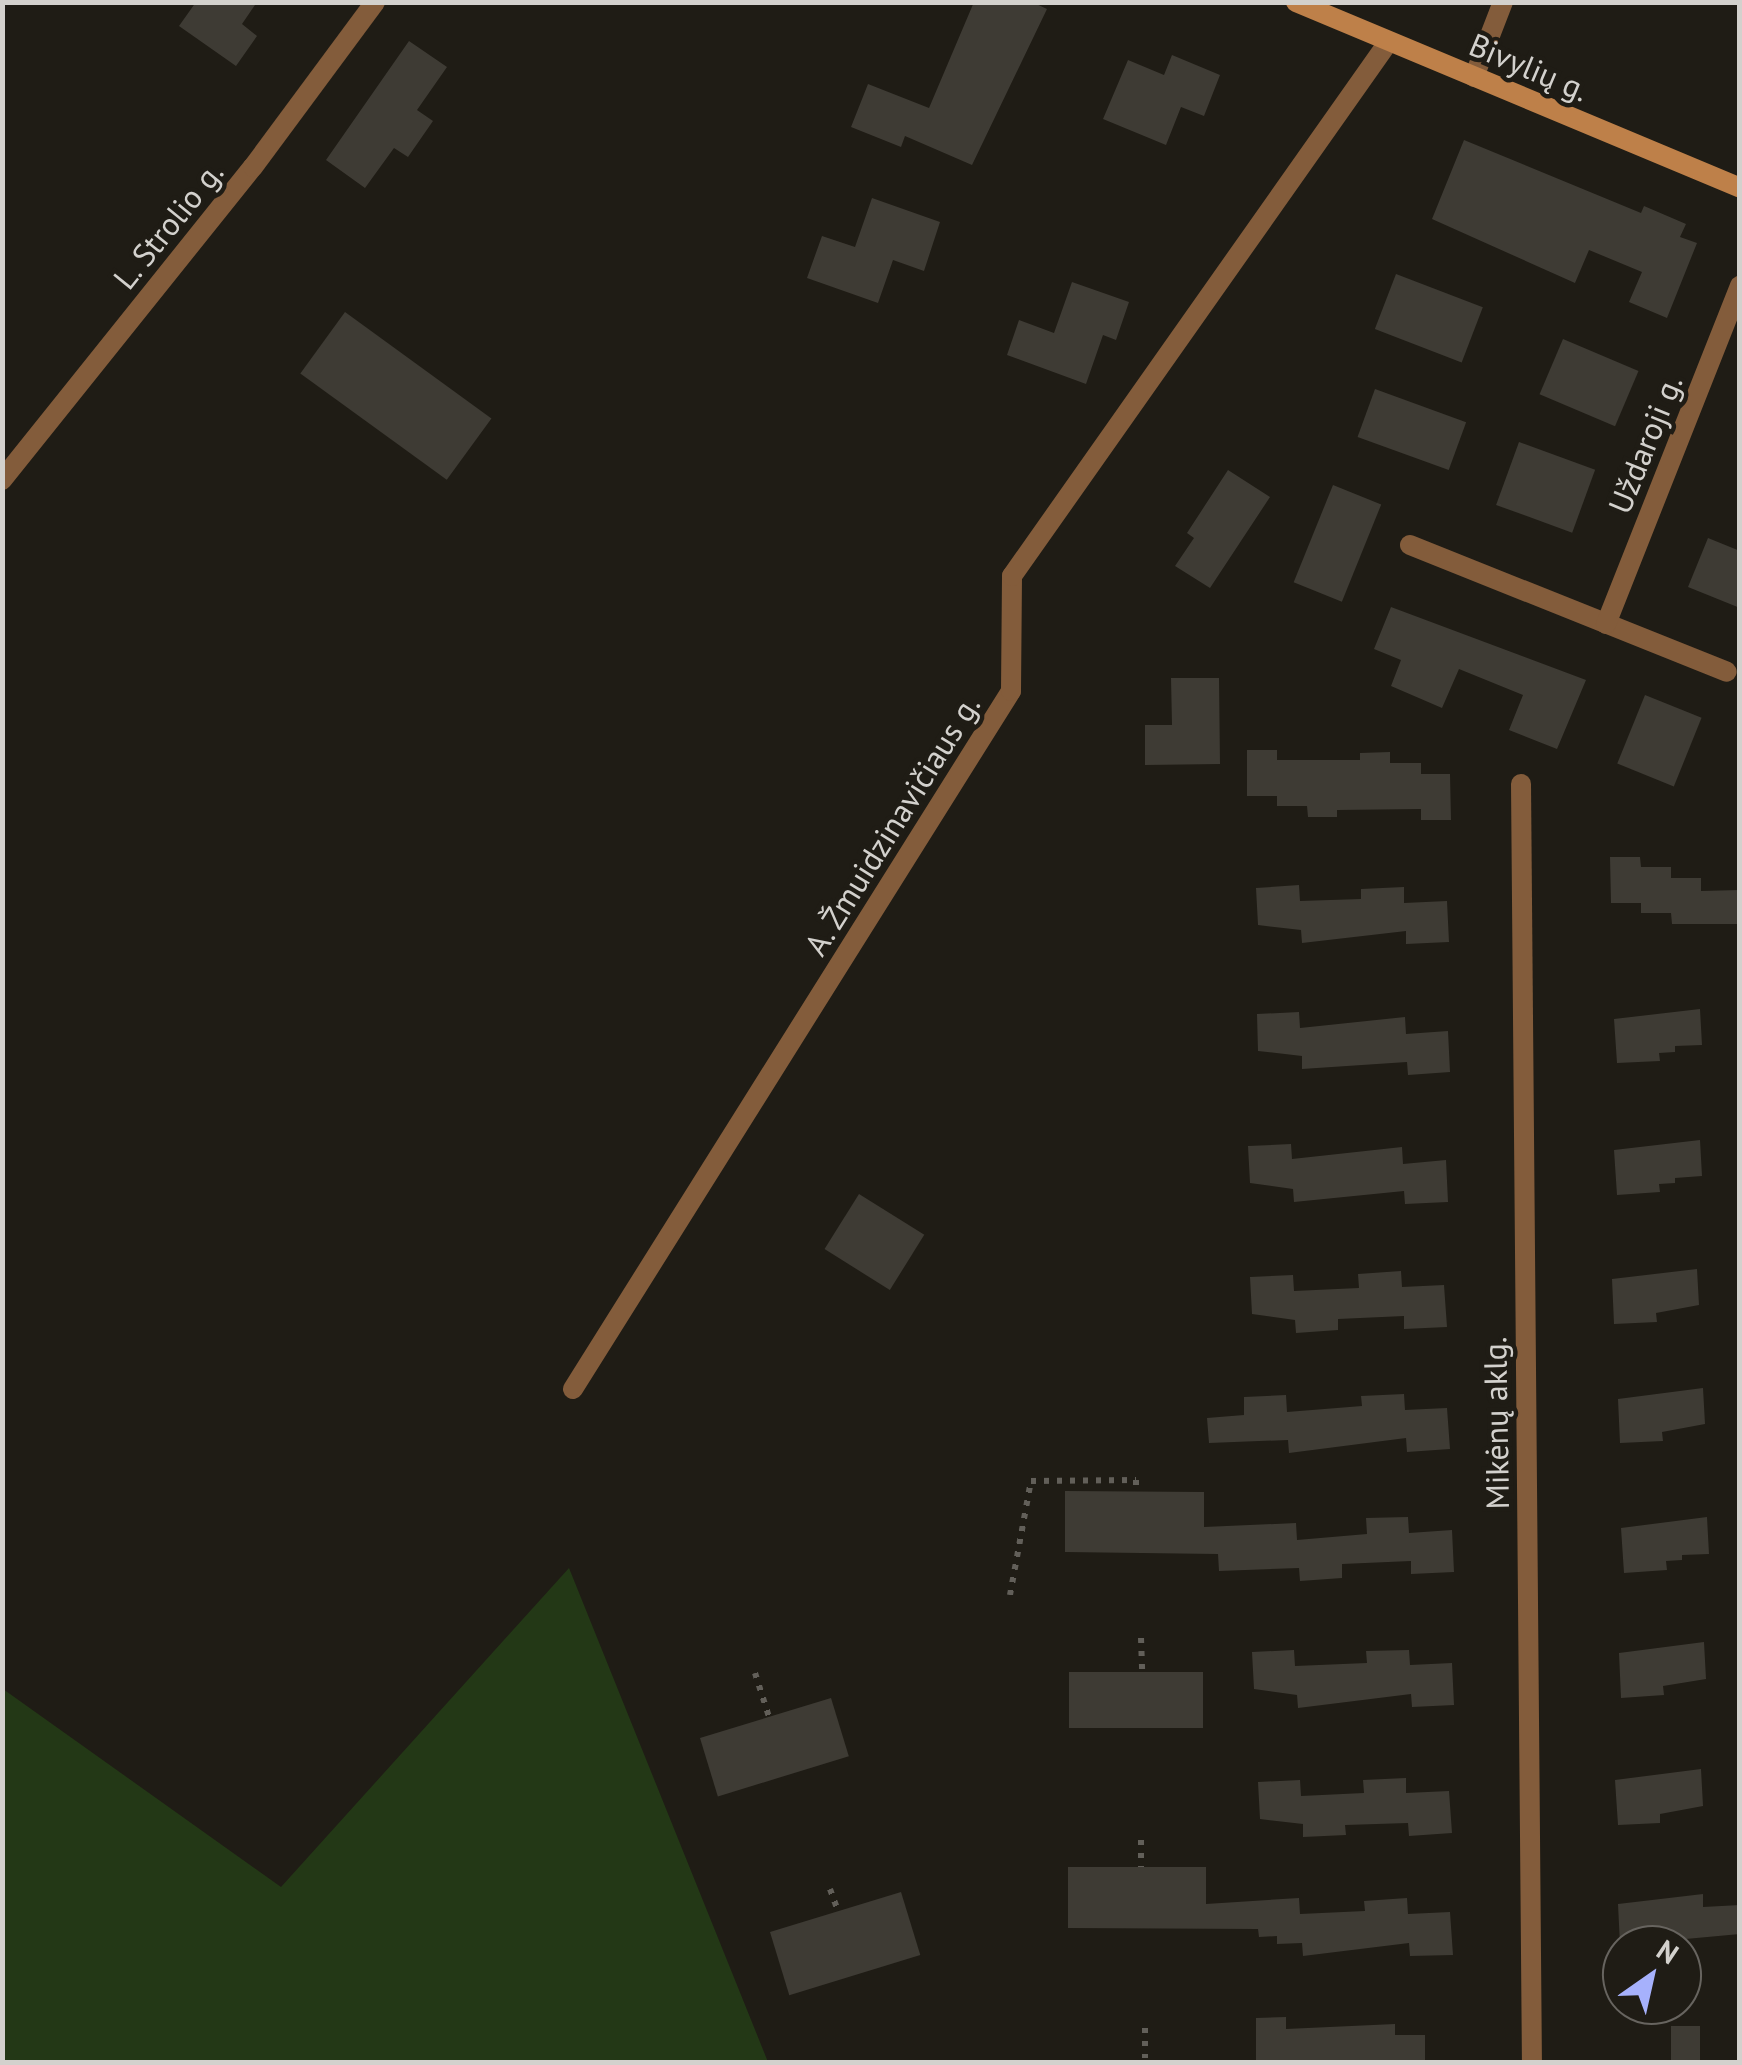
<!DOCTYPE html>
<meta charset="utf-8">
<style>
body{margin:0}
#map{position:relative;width:1742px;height:2065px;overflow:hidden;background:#1f1c15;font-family:"PT Sans",sans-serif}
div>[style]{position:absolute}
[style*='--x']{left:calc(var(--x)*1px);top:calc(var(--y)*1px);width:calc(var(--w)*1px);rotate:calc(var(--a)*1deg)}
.green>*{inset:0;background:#233816}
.building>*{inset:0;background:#3e3b34;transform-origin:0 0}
.path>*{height:6px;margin-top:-3px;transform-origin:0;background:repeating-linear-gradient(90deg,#625f59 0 5px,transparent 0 13px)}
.street>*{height:20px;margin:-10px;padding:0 10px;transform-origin:10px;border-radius:10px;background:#835c3b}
.secondary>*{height:20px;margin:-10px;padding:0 10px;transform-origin:10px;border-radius:10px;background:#be8049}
span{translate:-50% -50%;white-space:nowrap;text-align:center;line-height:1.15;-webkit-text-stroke:9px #1f1c15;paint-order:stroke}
.street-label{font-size:32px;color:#d3d1cd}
.frame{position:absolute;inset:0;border:5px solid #d3d1cd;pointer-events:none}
.north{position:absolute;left:1602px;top:1925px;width:100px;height:100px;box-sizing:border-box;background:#1f1c15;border:2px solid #67645f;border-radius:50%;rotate:34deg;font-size:28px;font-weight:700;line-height:40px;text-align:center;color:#d3d1cd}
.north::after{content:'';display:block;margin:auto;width:35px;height:45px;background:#a6b1fc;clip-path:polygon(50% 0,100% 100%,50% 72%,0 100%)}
</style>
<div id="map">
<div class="green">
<i style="clip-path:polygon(569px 1568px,768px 2062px,3px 2062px,3px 1689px,281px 1887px)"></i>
</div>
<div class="building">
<i style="clip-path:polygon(196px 2px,257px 2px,242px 24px,257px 36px,236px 66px,179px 26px)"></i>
<i style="clip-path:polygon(974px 2px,1032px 2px,1047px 9px,972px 165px,905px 136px,901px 147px,851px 127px,868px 84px,929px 108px)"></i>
<i style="clip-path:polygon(409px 41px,447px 67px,417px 110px,433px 121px,408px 157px,394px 148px,365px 188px,326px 160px)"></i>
<i style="clip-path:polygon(1172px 55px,1220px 75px,1204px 116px,1181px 107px,1166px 145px,1103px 119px,1128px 60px,1164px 75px)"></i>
<i style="clip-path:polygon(1464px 140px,1641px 213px,1644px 206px,1686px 224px,1680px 237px,1697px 243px,1667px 318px,1629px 302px,1642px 272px,1589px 250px,1575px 283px,1432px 219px)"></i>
<i style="clip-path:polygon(872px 198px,940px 222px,924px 271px,893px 260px,878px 303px,807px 278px,822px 236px,855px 247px)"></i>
<i style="left:1396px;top:274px;width:93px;height:59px;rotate:21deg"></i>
<i style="clip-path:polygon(1072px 282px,1129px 302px,1116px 340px,1103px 335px,1086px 384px,1007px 355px,1019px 320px,1054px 333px)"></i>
<i style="left:345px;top:312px;width:181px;height:76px;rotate:36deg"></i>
<i style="left:1563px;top:339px;width:82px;height:60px;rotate:23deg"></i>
<i style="left:1375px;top:389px;width:97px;height:51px;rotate:20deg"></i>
<i style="left:1519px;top:442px;width:81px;height:67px;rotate:20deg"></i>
<i style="clip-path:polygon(1228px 470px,1270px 497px,1210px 588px,1175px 566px,1194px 538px,1187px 533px)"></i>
<i style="left:1333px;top:485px;width:52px;height:105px;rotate:22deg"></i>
<i style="clip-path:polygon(1708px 538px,1740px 551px,1740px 608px,1688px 587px)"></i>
<i style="clip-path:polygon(1391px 607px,1586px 680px,1557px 749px,1509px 730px,1523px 695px,1459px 669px,1442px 708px,1391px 686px,1401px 660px,1374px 649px)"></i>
<i style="clip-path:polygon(1171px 678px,1219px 678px,1220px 764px,1145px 765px,1145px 725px,1172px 725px)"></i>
<i style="left:1645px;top:695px;width:61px;height:74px;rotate:22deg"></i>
<i style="clip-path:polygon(1247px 750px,1277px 750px,1277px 760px,1360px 760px,1360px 753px,1390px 752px,1390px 763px,1421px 763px,1421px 774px,1450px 774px,1451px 820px,1421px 820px,1421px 809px,1337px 810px,1337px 817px,1308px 817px,1307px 806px,1277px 806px,1277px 796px,1247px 796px)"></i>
<i style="clip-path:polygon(1610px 857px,1640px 857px,1641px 867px,1671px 867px,1671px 878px,1701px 878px,1701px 891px,1740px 890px,1740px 924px,1672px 924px,1671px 913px,1641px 913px,1641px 903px,1611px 903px)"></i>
<i style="clip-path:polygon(1299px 885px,1300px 901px,1361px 899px,1361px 889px,1404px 887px,1404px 903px,1447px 901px,1449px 942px,1406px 944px,1406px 931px,1302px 943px,1301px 930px,1258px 925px,1256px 888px)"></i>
<i style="clip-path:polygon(1700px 1009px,1702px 1045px,1675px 1046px,1675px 1052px,1659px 1053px,1660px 1061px,1617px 1063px,1614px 1019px)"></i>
<i style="clip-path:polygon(1299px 1012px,1300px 1028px,1405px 1017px,1406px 1034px,1448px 1031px,1450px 1072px,1408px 1075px,1407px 1062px,1302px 1069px,1302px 1056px,1258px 1051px,1257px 1014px)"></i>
<i style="clip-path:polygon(1700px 1140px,1702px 1176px,1675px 1178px,1675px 1183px,1659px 1184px,1660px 1192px,1617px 1195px,1614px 1150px)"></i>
<i style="clip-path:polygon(1291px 1144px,1292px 1159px,1402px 1147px,1403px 1164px,1446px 1160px,1448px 1202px,1405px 1204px,1404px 1191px,1294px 1202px,1293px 1189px,1250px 1183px,1248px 1146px)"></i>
<i style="left:859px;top:1194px;width:77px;height:65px;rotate:32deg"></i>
<i style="clip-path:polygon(1697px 1269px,1699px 1305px,1656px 1313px,1657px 1322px,1614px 1324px,1612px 1279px)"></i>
<i style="clip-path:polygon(1401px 1271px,1402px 1287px,1444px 1285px,1447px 1327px,1404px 1329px,1404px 1316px,1338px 1319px,1338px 1330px,1296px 1333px,1295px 1320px,1252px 1314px,1250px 1277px,1293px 1275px,1294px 1291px,1359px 1288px,1358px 1274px)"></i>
<i style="clip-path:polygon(1703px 1388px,1705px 1424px,1662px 1432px,1663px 1441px,1620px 1443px,1618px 1399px)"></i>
<i style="clip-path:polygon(1404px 1394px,1405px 1410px,1447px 1408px,1450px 1449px,1407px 1452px,1406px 1438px,1289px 1453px,1288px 1440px,1209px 1443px,1207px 1418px,1244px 1415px,1244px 1397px,1286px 1395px,1287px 1412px,1362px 1406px,1361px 1396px)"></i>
<i style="clip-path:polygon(1065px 1491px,1204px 1492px,1204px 1527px,1296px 1523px,1297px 1540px,1367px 1534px,1366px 1518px,1408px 1517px,1409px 1533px,1452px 1530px,1454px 1572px,1411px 1574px,1411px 1561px,1342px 1564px,1342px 1578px,1300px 1581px,1299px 1568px,1219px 1571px,1218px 1554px,1065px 1552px)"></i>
<i style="clip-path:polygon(1707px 1517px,1709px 1554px,1682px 1555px,1682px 1560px,1666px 1561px,1667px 1570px,1624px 1573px,1621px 1528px)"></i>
<i style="clip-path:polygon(1704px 1642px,1706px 1679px,1663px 1686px,1664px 1695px,1621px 1698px,1619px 1653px)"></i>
<i style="clip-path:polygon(1294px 1650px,1295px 1666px,1367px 1663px,1366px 1651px,1409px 1650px,1410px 1665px,1452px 1663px,1454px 1705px,1412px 1707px,1411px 1694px,1298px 1708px,1297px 1695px,1254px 1689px,1252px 1652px)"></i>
<i style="left:1069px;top:1672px;width:134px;height:56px"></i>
<i style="left:831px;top:1698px;width:61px;height:137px;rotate:73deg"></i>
<i style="clip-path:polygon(1701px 1769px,1703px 1806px,1660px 1814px,1660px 1823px,1618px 1825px,1615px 1780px)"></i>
<i style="clip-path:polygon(1406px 1778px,1406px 1793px,1449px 1791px,1452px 1833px,1409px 1836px,1408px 1823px,1345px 1825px,1346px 1835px,1303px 1837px,1303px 1824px,1260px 1819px,1258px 1782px,1300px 1780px,1301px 1796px,1364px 1793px,1363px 1780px)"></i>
<i style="clip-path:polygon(1068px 1867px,1206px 1867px,1206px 1904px,1299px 1898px,1300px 1914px,1365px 1911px,1364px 1901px,1407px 1898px,1408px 1914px,1450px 1912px,1453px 1955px,1410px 1956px,1409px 1943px,1303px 1956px,1302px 1943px,1277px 1944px,1277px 1936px,1259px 1937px,1258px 1929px,1068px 1928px)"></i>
<i style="left:901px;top:1892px;width:66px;height:137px;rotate:73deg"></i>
<i style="clip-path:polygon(1703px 1894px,1703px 1907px,1740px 1905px,1740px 1934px,1620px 1945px,1618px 1904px)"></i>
<i style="clip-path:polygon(1286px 2017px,1286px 2029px,1395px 2024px,1395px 2035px,1425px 2035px,1425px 2062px,1256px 2062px,1256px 2018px)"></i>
<i style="left:1671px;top:2026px;width:29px;height:36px"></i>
</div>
<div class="path">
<i style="--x:1010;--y:1595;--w:116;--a:-79.6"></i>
<i style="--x:1031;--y:1481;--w:105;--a:-0.5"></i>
<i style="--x:1136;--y:1480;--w:12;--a:90"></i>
<i style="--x:1141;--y:1638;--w:34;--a:88"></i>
<i style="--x:755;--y:1673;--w:46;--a:72.3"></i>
<i style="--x:1141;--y:1840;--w:27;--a:90"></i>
<i style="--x:830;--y:1889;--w:23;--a:70"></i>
<i style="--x:1145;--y:2028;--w:30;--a:90"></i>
</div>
<div class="street">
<i style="--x:1474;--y:77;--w:80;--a:-68.9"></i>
<i style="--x:2;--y:480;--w:401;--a:-51.3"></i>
<i style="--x:253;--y:167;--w:205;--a:-53.5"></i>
<i style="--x:1410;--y:545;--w:341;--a:21.8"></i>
<i style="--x:1606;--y:624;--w:364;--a:-68.4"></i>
<i style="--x:1521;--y:784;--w:1278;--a:89.51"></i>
<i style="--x:573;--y:1389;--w:824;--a:-57.89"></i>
<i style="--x:1011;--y:691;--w:115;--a:-89.5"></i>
<i style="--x:1012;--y:576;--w:654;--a:-54.83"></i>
</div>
<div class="secondary">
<i style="--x:1296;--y:2;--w:481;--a:22.7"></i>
</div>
<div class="street-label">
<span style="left:1529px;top:67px;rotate:23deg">Bivylių g.</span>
<span style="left:168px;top:225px;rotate:-51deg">L. Strolio g.</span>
<span style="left:1645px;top:444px;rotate:-68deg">Uždaroji g.</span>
<span style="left:892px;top:825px;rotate:-58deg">A. Žmuidzinavičiaus g.</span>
<span style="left:1496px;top:1423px;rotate:-91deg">Mikėnų aklg.</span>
</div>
<div class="frame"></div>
<div class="north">N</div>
</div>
